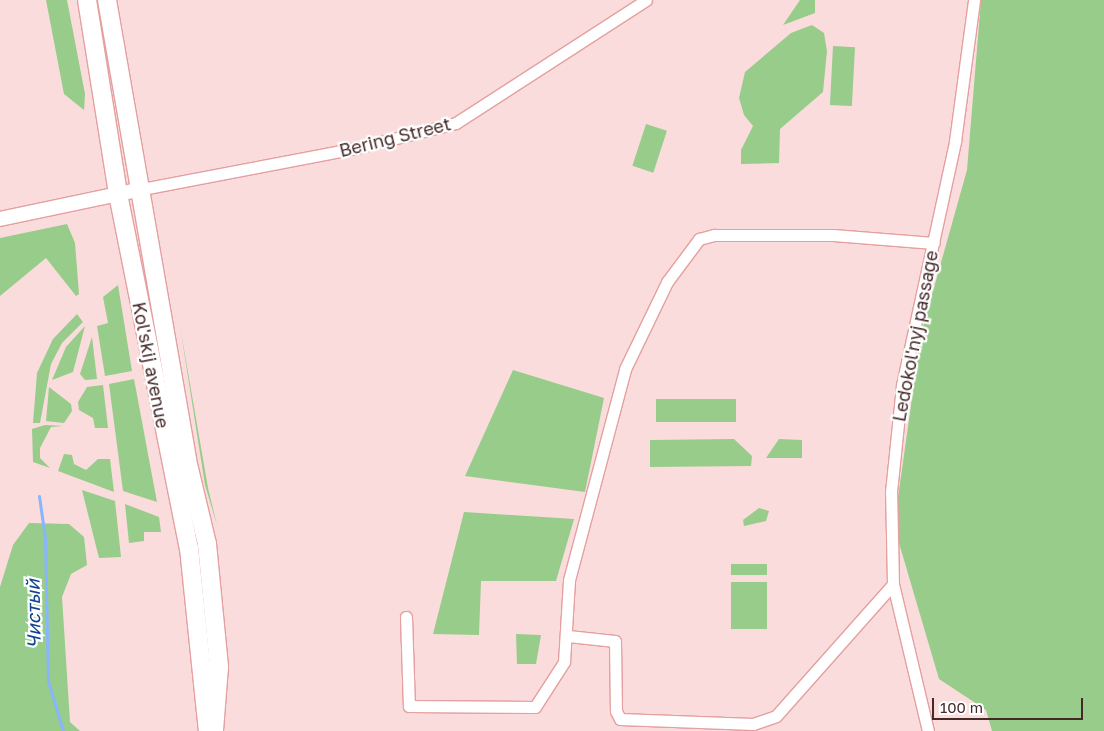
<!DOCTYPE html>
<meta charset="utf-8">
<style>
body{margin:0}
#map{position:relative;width:1104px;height:731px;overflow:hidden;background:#fadcdc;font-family:"Golos Text",sans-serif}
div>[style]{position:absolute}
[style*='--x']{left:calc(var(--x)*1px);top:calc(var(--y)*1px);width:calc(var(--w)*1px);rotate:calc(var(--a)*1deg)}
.green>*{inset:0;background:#97cc8a;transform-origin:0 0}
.stream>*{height:3px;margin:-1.5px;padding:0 1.5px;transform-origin:1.5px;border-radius:1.5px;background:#88b5fc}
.roads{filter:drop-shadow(1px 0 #e59f9f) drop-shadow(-1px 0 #e59f9f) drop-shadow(0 1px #e59f9f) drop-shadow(0 -1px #e59f9f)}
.minor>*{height:11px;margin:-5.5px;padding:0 5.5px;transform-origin:5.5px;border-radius:5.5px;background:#fff}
.tertiary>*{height:14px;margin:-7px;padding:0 7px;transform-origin:7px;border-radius:7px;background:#fff}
.primary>*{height:18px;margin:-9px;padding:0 9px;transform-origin:9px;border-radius:9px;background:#fff}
span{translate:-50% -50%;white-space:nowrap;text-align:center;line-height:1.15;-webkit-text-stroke:4.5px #fff;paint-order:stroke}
.street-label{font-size:18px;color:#452929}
.water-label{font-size:19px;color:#0f428f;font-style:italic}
.scale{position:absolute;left:932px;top:698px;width:151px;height:22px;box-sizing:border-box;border:2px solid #452929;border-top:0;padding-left:6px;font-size:15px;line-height:18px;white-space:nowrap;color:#452929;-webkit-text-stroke:4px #fff;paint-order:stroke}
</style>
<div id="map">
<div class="green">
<i style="clip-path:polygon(46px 0,67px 0,85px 94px,84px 110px,64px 94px)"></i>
<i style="clip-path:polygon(800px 0,815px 0,815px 13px,783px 25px)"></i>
<i style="clip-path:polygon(981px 0,1104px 0,1104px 731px,992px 731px,986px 710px,939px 679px,894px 526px,921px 334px,967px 170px)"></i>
<i style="clip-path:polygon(812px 25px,824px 33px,827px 51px,823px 92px,780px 129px,779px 163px,741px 164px,741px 150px,753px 126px,744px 115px,739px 98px,745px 72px,791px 33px)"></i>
<i style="left:833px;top:46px;width:22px;height:59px;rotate:3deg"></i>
<i style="left:646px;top:124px;width:22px;height:44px;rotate:18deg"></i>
<i style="clip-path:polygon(67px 224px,75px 243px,79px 294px,76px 296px,46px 258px,0 296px,0 238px)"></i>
<i style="clip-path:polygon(118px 285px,132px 371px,105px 376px,97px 326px,108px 323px,103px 297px)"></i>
<i style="clip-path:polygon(77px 314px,83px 322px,62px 343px,51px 364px,40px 423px,33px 423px,37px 373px,53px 339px)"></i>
<i style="clip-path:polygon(85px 326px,73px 372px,52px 380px,66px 347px)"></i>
<i style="clip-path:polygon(180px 326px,208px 488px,217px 525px,205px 485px)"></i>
<i style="clip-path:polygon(92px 337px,97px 379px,85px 380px,80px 374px)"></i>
<i style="clip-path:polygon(513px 370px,604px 398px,585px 492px,465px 476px)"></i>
<i style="clip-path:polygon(134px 379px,157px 502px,123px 491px,109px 384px)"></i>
<i style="clip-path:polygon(103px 385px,108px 428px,95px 428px,93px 418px,79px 410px,78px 402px,87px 387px)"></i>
<i style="clip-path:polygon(49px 387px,71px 404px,72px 411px,64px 423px,46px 421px)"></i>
<i style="left:656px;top:399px;width:80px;height:23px"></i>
<i style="clip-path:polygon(45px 425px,63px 426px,51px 427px,40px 448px,40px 458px,50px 468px,33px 462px,32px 429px)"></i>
<i style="clip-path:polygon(734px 439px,752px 456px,751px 466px,650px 467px,650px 440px)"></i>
<i style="clip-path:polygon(779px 439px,802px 440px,802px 458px,766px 458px)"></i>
<i style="clip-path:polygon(64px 454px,72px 455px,74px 464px,86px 470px,98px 459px,110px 459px,114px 492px,58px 471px)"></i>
<i style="clip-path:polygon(82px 490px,115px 501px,121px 557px,99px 558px)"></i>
<i style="clip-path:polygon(125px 504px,159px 517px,161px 532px,144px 532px,144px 541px,129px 543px)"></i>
<i style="clip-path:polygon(759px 508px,769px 511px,766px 521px,744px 526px,743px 520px)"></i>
<i style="clip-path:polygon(464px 512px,574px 519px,556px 581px,481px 581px,479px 635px,433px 634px)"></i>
<i style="clip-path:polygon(29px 523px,69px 524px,84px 537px,87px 565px,71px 574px,62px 597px,70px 722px,80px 731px,0 731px,0 587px,13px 545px)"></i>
<i style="left:731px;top:564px;width:36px;height:11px"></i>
<i style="left:731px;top:582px;width:36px;height:47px"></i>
<i style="clip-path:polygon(516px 634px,541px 635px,536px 664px,517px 664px)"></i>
</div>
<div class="stream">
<i style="--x:39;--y:496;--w:42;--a:81.9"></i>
<i style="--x:45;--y:538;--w:143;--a:88.8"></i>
<i style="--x:48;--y:681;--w:52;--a:73.3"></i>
</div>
<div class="roads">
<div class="minor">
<i style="--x:142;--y:189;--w:219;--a:-10.8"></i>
<i style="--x:357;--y:148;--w:102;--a:-14.2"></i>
<i style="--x:456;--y:123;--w:226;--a:-32.9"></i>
<i style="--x:406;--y:617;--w:89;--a:88.1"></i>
<i style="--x:409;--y:706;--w:126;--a:0.5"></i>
<i style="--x:535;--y:707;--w:54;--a:-57.2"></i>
<i style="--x:564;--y:662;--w:82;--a:-86.5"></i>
<i style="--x:569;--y:580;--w:218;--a:-75.1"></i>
<i style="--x:625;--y:369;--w:97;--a:-64.2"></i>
<i style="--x:667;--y:282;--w:54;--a:-53.3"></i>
<i style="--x:699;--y:239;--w:16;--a:-15"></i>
<i style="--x:714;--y:235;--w:119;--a:0"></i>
<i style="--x:833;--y:235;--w:101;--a:4.5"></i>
<i style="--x:568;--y:636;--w:47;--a:6.1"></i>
<i style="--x:615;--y:641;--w:70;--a:89.2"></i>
<i style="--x:616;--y:711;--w:9;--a:63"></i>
<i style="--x:620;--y:719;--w:133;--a:2.2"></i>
<i style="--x:753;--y:724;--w:24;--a:-19"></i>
<i style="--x:776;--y:716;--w:176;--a:-48.4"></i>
<i style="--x:928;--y:731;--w:151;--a:-103.4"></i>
<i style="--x:893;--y:584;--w:92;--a:-91.2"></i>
<i style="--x:891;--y:492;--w:108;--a:-84.1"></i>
<i style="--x:902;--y:385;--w:250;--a:-77.7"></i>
<i style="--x:955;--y:141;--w:142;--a:-82.3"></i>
</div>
<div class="tertiary">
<i style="--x:0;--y:219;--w:145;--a:-11.9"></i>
</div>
<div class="primary">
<i style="--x:87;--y:0;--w:196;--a:80.9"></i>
<i style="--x:118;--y:194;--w:361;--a:78.7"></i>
<i style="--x:189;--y:548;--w:184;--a:84.1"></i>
<i style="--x:107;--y:0;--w:467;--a:80.1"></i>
<i style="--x:187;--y:460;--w:86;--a:76.6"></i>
<i style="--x:207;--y:544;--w:124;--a:84.4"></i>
<i style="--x:219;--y:667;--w:64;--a:94.5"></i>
</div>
</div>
<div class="street-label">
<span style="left:395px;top:137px;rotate:-14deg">Bering Street</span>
<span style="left:915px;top:336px;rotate:-79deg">Ledokol'nyj passage</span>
<span style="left:151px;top:365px;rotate:79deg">Kol'skij avenue</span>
</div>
<div class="water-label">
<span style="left:33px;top:614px;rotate:-91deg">Чистый</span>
</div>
<div class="scale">100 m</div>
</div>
